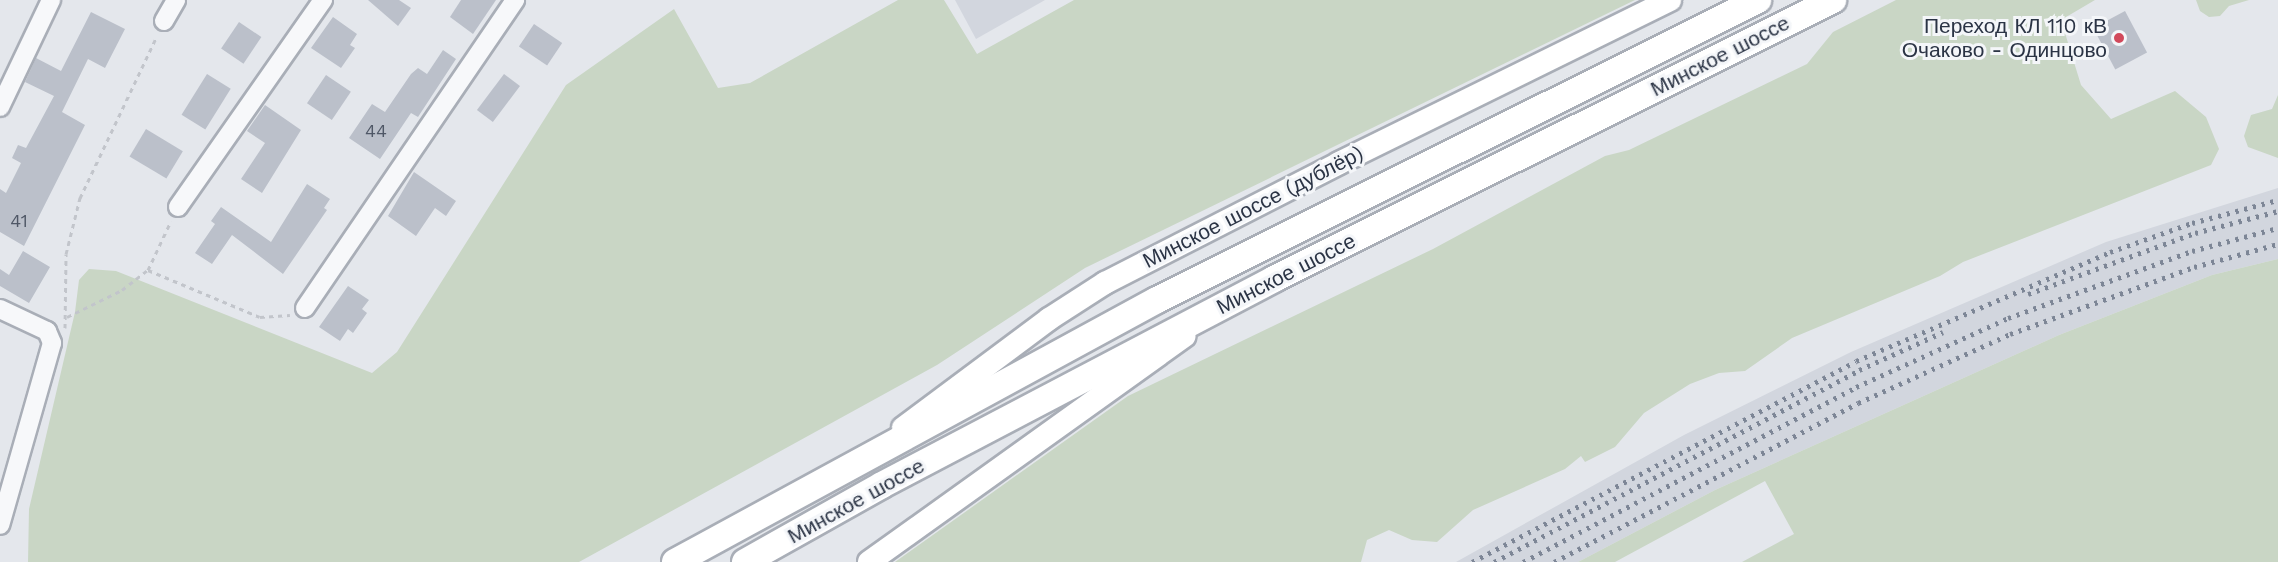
<!DOCTYPE html>
<meta charset="utf-8">
<style>
body{margin:0}
#map{position:relative;width:2278px;height:562px;overflow:hidden;background:#e4e7ec;font-family:"Work Sans",sans-serif}
div>[style]{position:absolute}
[style*='--x']{left:calc(var(--x)*1px);top:calc(var(--y)*1px);width:calc(var(--w)*1px);rotate:calc(var(--a)*1deg)}
.built>*{inset:0;background:#d2d6de}
.green>*{inset:0;background:#c9d6c5}
.building>*{inset:0;background:#bbc0ca;transform-origin:0 0}
.path>*{height:3px;margin-top:-1.5px;transform-origin:0;background:repeating-linear-gradient(90deg,#c2c5cb 0 4.5px,transparent 0 9px)}
.roads{filter:drop-shadow(2px 0 #a9aeb7) drop-shadow(-2px 0 #a9aeb7) drop-shadow(0 2px #a9aeb7) drop-shadow(0 -2px #a9aeb7)}
.minor>*{height:18px;margin:-9px;padding:0 9px;transform-origin:9px;border-radius:9px;background:#f7f8fa}
.major>*{height:22px;margin:-11px;padding:0 11px;transform-origin:11px;border-radius:11px;background:#fff}
.highway>*{height:26px;margin:-13px;padding:0 13px;transform-origin:13px;border-radius:13px;background:#fff}
.rail>*{height:4.5px;margin-top:-2.25px;transform-origin:0;background:repeating-linear-gradient(90deg,#7d8696 0 3px,transparent 0 9px)}
.dots>*{width:16px;height:16px;translate:-50% -50%;box-sizing:border-box;border:3px solid #f4f6f9;border-radius:50%}
span{translate:-50% -50%;white-space:nowrap;text-align:center;line-height:1.15;-webkit-text-stroke:6px #f4f6f9;paint-order:stroke}
.number-label{font-size:18px;color:#4f5766}
.number-label span{-webkit-text-stroke-width:0}
.poi-label{font-size:21px;color:#2b3445}
.right{translate:-100% -50%;text-align:right}
.street-label{font-size:21px;color:#2b3445}
</style>
<div id="map">
<div class="built">
<i style="clip-path:polygon(955px 0,1045px 0,976px 39px)"></i>
<i style="clip-path:polygon(2278px 188px,2278px 259px,2212px 275px,2059px 335px,1715px 490px,1578px 562px,1456px 562px,1684px 435px,1851px 352px,2106px 242px)"></i>
</div>
<div class="green">
<i style="clip-path:polygon(898px 0,944px 0,977px 54px,1074px 0,1635px 0,1085px 268px,937px 365px,579px 562px,28px 562px,29px 509px,75px 312px,79px 280px,89px 269px,116px 271px,372px 373px,397px 352px,566px 85px,674px 9px,718px 88px,750px 83px)"></i>
<i style="clip-path:polygon(1896px 0,2095px 0,2061px 20px,2081px 85px,2111px 119px,2175px 91px,2206px 117px,2219px 149px,2211px 165px,1963px 262px,1940px 276px,1792px 338px,1745px 371px,1719px 373px,1690px 384px,1644px 413px,1615px 447px,1585px 462px,1581px 456px,1565px 469px,1473px 510px,1437px 542px,1412px 540px,1389px 530px,1367px 540px,1361px 562px,895px 562px,1128px 396px,1433px 249px,1605px 156px,1629px 150px,1807px 64px,1833px 32px)"></i>
<i style="clip-path:polygon(2196px 0,2249px 0,2229px 6px,2220px 16px,2209px 17px,2200px 11px)"></i>
<i style="clip-path:polygon(2278px 95px,2278px 158px,2248px 147px,2244px 136px,2251px 115px,2272px 109px)"></i>
<i style="clip-path:polygon(2278px 259px,2278px 562px,1742px 562px,1794px 534px,1765px 481px,1615px 562px,1578px 562px,1715px 490px,2059px 335px,2212px 275px)"></i>
</div>
<div class="building">
<i style="clip-path:polygon(368px 0,399px 0,411px 8px,398px 26px)"></i>
<i style="clip-path:polygon(461px 0,496px 0,473px 34px,450px 17px)"></i>
<i style="left:2125px;top:11px;width:47px;height:36px;rotate:62deg"></i>
<i style="clip-path:polygon(91px 12px,125px 29px,105px 68px,88px 59px,62px 112px,85px 125px,24px 246px,0 232px,0 189px,6px 193px,21px 163px,12px 158px,18px 145px,26px 148px,54px 96px,25px 82px,36px 58px,61px 71px)"></i>
<i style="clip-path:polygon(333px 17px,357px 34px,350px 45px,355px 48px,341px 68px,311px 48px)"></i>
<i style="left:239px;top:22px;width:27px;height:32px;rotate:34deg"></i>
<i style="left:534px;top:24px;width:34px;height:27px;rotate:34deg"></i>
<i style="clip-path:polygon(443px 50px,456px 59px,418px 117px,411px 113px,380px 159px,349px 138px,372px 104px,385px 112px,411px 74px,418px 68px,427px 74px)"></i>
<i style="left:207px;top:74px;width:28px;height:48px;rotate:32deg"></i>
<i style="left:504px;top:74px;width:20px;height:45px;rotate:37deg"></i>
<i style="left:326px;top:75px;width:30px;height:34px;rotate:34deg"></i>
<i style="clip-path:polygon(265px 105px,301px 130px,262px 193px,241px 179px,265px 143px,247px 131px)"></i>
<i style="left:146px;top:129px;width:43px;height:32px;rotate:31deg"></i>
<i style="clip-path:polygon(414px 172px,456px 201px,446px 216px,435px 208px,416px 236px,388px 216px)"></i>
<i style="clip-path:polygon(307px 184px,330px 199px,324px 208px,327px 210px,283px 274px,232px 235px,212px 264px,195px 253px,215px 224px,211px 221px,221px 207px,271px 242px)"></i>
<i style="clip-path:polygon(23px 251px,50px 267px,29px 303px,0 286px,0 269px,9px 275px)"></i>
<i style="clip-path:polygon(348px 286px,369px 300px,362px 309px,367px 313px,353px 333px,348px 329px,340px 341px,319px 327px)"></i>
</div>
<div class="path">
<i style="--x:148;--y:270;--w:121;--a:22.8"></i>
<i style="--x:260;--y:317;--w:30;--a:-4"></i>
<i style="--x:67;--y:317;--w:61;--a:-26.1"></i>
<i style="--x:122;--y:290;--w:33;--a:-38"></i>
<i style="--x:148;--y:270;--w:54;--a:-64.9"></i>
<i style="--x:65;--y:328;--w:74;--a:-89.2"></i>
<i style="--x:66;--y:254;--w:58;--a:-76"></i>
<i style="--x:80;--y:198;--w:179;--a:-64.6"></i>
</div>
<div class="roads">
<div class="minor">
<i style="--x:164;--y:21;--w:24;--a:-60"></i>
<i style="--x:0;--y:107;--w:119;--a:-64.5"></i>
<i style="--x:178;--y:207;--w:253;--a:-55"></i>
<i style="--x:305;--y:308;--w:373;--a:-55.7"></i>
<i style="--x:0;--y:309;--w:52;--a:25.1"></i>
<i style="--x:47;--y:331;--w:13;--a:67"></i>
<i style="--x:52;--y:343;--w:189;--a:105.9"></i>
</div>
<div class="major">
<i style="--x:903;--y:428;--w:182;--a:-36.7"></i>
<i style="--x:1049;--y:319;--w:67;--a:-32.7"></i>
<i style="--x:1105;--y:283;--w:263;--a:-27.1"></i>
<i style="--x:1339;--y:163;--w:369;--a:-26.2"></i>
<i style="--x:869;--y:562;--w:388;--a:-35.6"></i>
</div>
<div class="highway">
<i style="--x:675;--y:562;--w:549;--a:-28.53"></i>
<i style="--x:1157;--y:300;--w:672;--a:-26.53"></i>
<i style="--x:745;--y:562;--w:157;--a:-29.3"></i>
<i style="--x:882;--y:485;--w:443;--a:-27.7"></i>
<i style="--x:1274;--y:279;--w:625;--a:-26.52"></i>
</div>
</div>
<div class="rail">
<i style="--x:2028;--y:294;--w:178;--a:-20.1"></i>
<i style="--x:2195;--y:233;--w:86;--a:-14.8"></i>
<i style="--x:1472;--y:562;--w:433;--a:-27.6"></i>
<i style="--x:1856;--y:361;--w:276;--a:-23.2"></i>
<i style="--x:2110;--y:252;--w:87;--a:-19.5"></i>
<i style="--x:2192;--y:223;--w:89;--a:-15"></i>
<i style="--x:1494;--y:562;--w:412;--a:-27.7"></i>
<i style="--x:1859;--y:370;--w:92;--a:-24.3"></i>
<i style="--x:1523;--y:562;--w:376;--a:-27.7"></i>
<i style="--x:1856;--y:387;--w:167;--a:-24.4"></i>
<i style="--x:2008;--y:318;--w:196;--a:-20"></i>
<i style="--x:2192;--y:251;--w:89;--a:-15"></i>
<i style="--x:1554;--y:562;--w:343;--a:-27.6"></i>
<i style="--x:1858;--y:403;--w:167;--a:-24.4"></i>
<i style="--x:2010;--y:334;--w:196;--a:-20"></i>
<i style="--x:2194;--y:267;--w:87;--a:-15.3"></i>
</div>
<div class="dots">
<i style="left:2119px;top:38px;background:#d1495b"></i>
</div>
<div class="number-label">
<span style="left:376px;top:131px">44</span>
<span style="left:19px;top:221px">41</span>
</div>
<div class="poi-label">
<span class="right" style="left:2107px;top:38px">Переход КЛ 110 кВ<br>Очаково - Одинцово</span>
</div>
<div class="street-label">
<span style="left:1720px;top:56px;rotate:-27deg">Минское шоссе</span>
<span style="left:1253px;top:207px;rotate:-27deg">Минское шоссе (дублёр)</span>
<span style="left:1286px;top:274px;rotate:-27deg">Минское шоссе</span>
<span style="left:856px;top:501px;rotate:-29deg">Минское шоссе</span>
</div>
</div>
